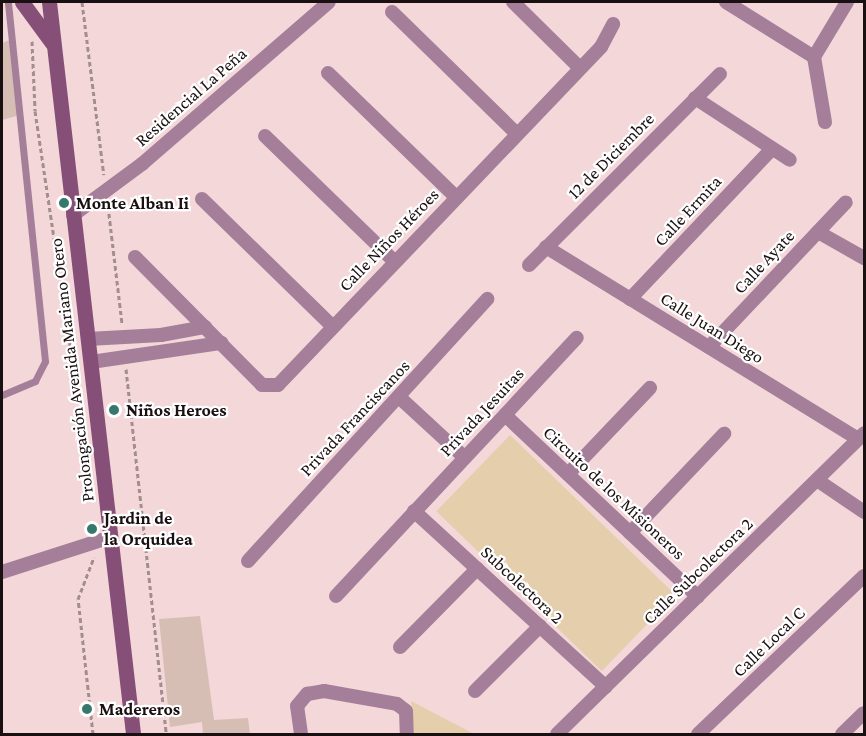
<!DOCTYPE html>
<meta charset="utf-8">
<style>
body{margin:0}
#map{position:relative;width:866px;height:736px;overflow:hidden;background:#f3d7d9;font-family:"Crimson Pro",serif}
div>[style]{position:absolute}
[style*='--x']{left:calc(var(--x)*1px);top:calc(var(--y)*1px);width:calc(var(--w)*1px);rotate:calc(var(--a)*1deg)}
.green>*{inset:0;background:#e5ceab;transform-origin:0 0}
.building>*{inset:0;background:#d7beb4}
.path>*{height:3px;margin-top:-1.5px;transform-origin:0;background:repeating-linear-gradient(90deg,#a38e8f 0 4.5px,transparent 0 7.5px)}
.lane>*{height:7px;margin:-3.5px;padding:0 3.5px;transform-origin:3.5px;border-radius:3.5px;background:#a57e99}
.street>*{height:14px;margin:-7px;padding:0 7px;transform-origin:7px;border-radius:7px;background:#a57e99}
.secondary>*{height:15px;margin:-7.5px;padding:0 7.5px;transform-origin:7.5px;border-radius:7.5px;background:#864f78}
.dots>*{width:16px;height:16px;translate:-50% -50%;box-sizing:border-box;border:3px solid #fff;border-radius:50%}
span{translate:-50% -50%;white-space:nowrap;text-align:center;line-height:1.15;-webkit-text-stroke:4.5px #fff;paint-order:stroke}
.street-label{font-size:18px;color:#1a1011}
.poi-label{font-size:18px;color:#1a1011;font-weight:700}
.left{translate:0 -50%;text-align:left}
.frame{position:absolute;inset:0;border:3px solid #1a1011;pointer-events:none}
</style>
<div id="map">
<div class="green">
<i style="left:510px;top:435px;width:230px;height:106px;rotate:44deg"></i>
<i style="clip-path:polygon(411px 701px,474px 734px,414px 734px)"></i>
</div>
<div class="building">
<i style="clip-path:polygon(10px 40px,20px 115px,2px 120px,2px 43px)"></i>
<i style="clip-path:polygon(200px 616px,214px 720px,248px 718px,250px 734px,203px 734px,202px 722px,170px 727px,159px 619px)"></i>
</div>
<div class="path">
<i style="--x:82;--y:2;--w:174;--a:82.8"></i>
<i style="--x:32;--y:41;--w:70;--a:87.5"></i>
<i style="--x:35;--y:111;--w:283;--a:81.5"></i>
<i style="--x:108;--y:206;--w:119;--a:83.2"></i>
<i style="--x:126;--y:369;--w:367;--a:83.7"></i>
<i style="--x:93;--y:734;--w:136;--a:-96.3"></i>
<i style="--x:78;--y:599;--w:45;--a:-69.1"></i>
</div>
<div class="lane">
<i style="--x:2;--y:395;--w:36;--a:-23"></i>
<i style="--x:35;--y:381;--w:22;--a:-63"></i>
<i style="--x:45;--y:361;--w:361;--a:-95.9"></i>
</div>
<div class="street">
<i style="--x:513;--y:2;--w:94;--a:44.6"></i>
<i style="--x:726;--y:2;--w:104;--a:32"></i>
<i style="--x:392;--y:12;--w:175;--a:44.3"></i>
<i style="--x:814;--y:57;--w:66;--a:80.4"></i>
<i style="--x:814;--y:57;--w:64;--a:-59"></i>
<i style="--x:328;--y:73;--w:178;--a:44.1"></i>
<i style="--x:695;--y:98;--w:113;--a:33.1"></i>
<i style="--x:265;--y:136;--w:180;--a:44.1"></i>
<i style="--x:202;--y:199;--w:180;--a:44.3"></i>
<i style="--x:73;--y:215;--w:86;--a:-36.5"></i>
<i style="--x:142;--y:164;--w:247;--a:-40.9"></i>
<i style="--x:818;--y:232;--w:53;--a:29.5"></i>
<i style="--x:546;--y:247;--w:366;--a:31.6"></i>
<i style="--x:135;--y:257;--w:180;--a:45.2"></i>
<i style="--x:262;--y:385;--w:16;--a:0"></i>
<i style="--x:278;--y:385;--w:468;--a:-46.3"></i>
<i style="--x:601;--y:47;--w:26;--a:-62"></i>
<i style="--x:529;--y:265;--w:270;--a:-45"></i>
<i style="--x:630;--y:299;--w:207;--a:-46.6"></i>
<i style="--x:88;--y:339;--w:73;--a:-3.1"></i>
<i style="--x:161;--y:335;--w:45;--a:-10.3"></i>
<i style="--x:709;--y:347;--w:199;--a:-46.6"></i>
<i style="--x:91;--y:362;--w:132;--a:-8.3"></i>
<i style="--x:399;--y:397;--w:88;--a:42.7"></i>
<i style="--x:505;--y:415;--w:265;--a:43.3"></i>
<i style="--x:568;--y:474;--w:119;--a:-46.4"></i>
<i style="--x:817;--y:480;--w:57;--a:34.2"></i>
<i style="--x:414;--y:511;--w:260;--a:42.5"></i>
<i style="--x:630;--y:533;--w:137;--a:-46.5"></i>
<i style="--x:248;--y:561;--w:355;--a:-47.6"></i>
<i style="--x:2;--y:572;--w:114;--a:-17.8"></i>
<i style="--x:336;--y:596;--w:353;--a:-47"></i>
<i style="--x:400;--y:647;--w:110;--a:-45.4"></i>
<i style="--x:475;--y:691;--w:92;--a:-45"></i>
<i style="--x:301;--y:734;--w:28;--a:-98"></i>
<i style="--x:297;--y:706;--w:16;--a:-50"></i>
<i style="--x:307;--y:694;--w:17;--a:-10"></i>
<i style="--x:324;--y:691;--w:74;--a:10.1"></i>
<i style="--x:397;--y:704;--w:11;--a:38"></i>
<i style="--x:406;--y:711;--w:23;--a:88"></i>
<i style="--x:557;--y:734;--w:430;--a:-44.4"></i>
<i style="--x:698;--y:734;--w:229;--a:-43.6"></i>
<i style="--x:842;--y:734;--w:30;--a:-44"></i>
</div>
<div class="secondary">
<i style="--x:22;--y:2;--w:51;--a:53.8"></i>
<i style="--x:49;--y:2;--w:737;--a:83.45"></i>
</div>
<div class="dots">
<i style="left:64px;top:203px;background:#36796c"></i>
<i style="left:114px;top:410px;background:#36796c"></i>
<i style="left:92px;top:529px;background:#36796c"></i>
<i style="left:87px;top:709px;background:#36796c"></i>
</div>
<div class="street-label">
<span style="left:191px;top:97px;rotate:-41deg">Residencial La Peña</span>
<span style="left:611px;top:156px;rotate:-45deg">12 de Diciembre</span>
<span style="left:688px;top:211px;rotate:-47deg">Calle Ermita</span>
<span style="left:389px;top:240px;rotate:-46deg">Calle Niños Héroes</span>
<span style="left:764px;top:262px;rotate:-47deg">Calle Ayate</span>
<span style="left:712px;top:328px;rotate:32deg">Calle Juan Diego</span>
<span style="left:72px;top:370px;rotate:-97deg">Prolongación Avenida Mariano Otero</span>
<span style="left:482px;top:412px;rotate:-47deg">Privada Jesuitas</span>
<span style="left:355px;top:418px;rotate:-47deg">Privada Franciscanos</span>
<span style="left:614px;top:493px;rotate:43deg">Circuito de los Misioneros</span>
<span style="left:698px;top:571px;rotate:-44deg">Calle Subcolectora 2</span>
<span style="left:522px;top:585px;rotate:43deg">Subcolectora 2</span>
<span style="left:769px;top:642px;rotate:-44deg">Calle Local C</span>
</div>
<div class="poi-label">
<span class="left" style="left:76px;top:203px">Monte Alban Ii</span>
<span class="left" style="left:126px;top:410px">Niños Heroes</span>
<span class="left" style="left:104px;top:529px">Jardin de<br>la Orquidea</span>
<span class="left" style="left:99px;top:709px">Madereros</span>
</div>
<div class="frame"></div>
</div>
